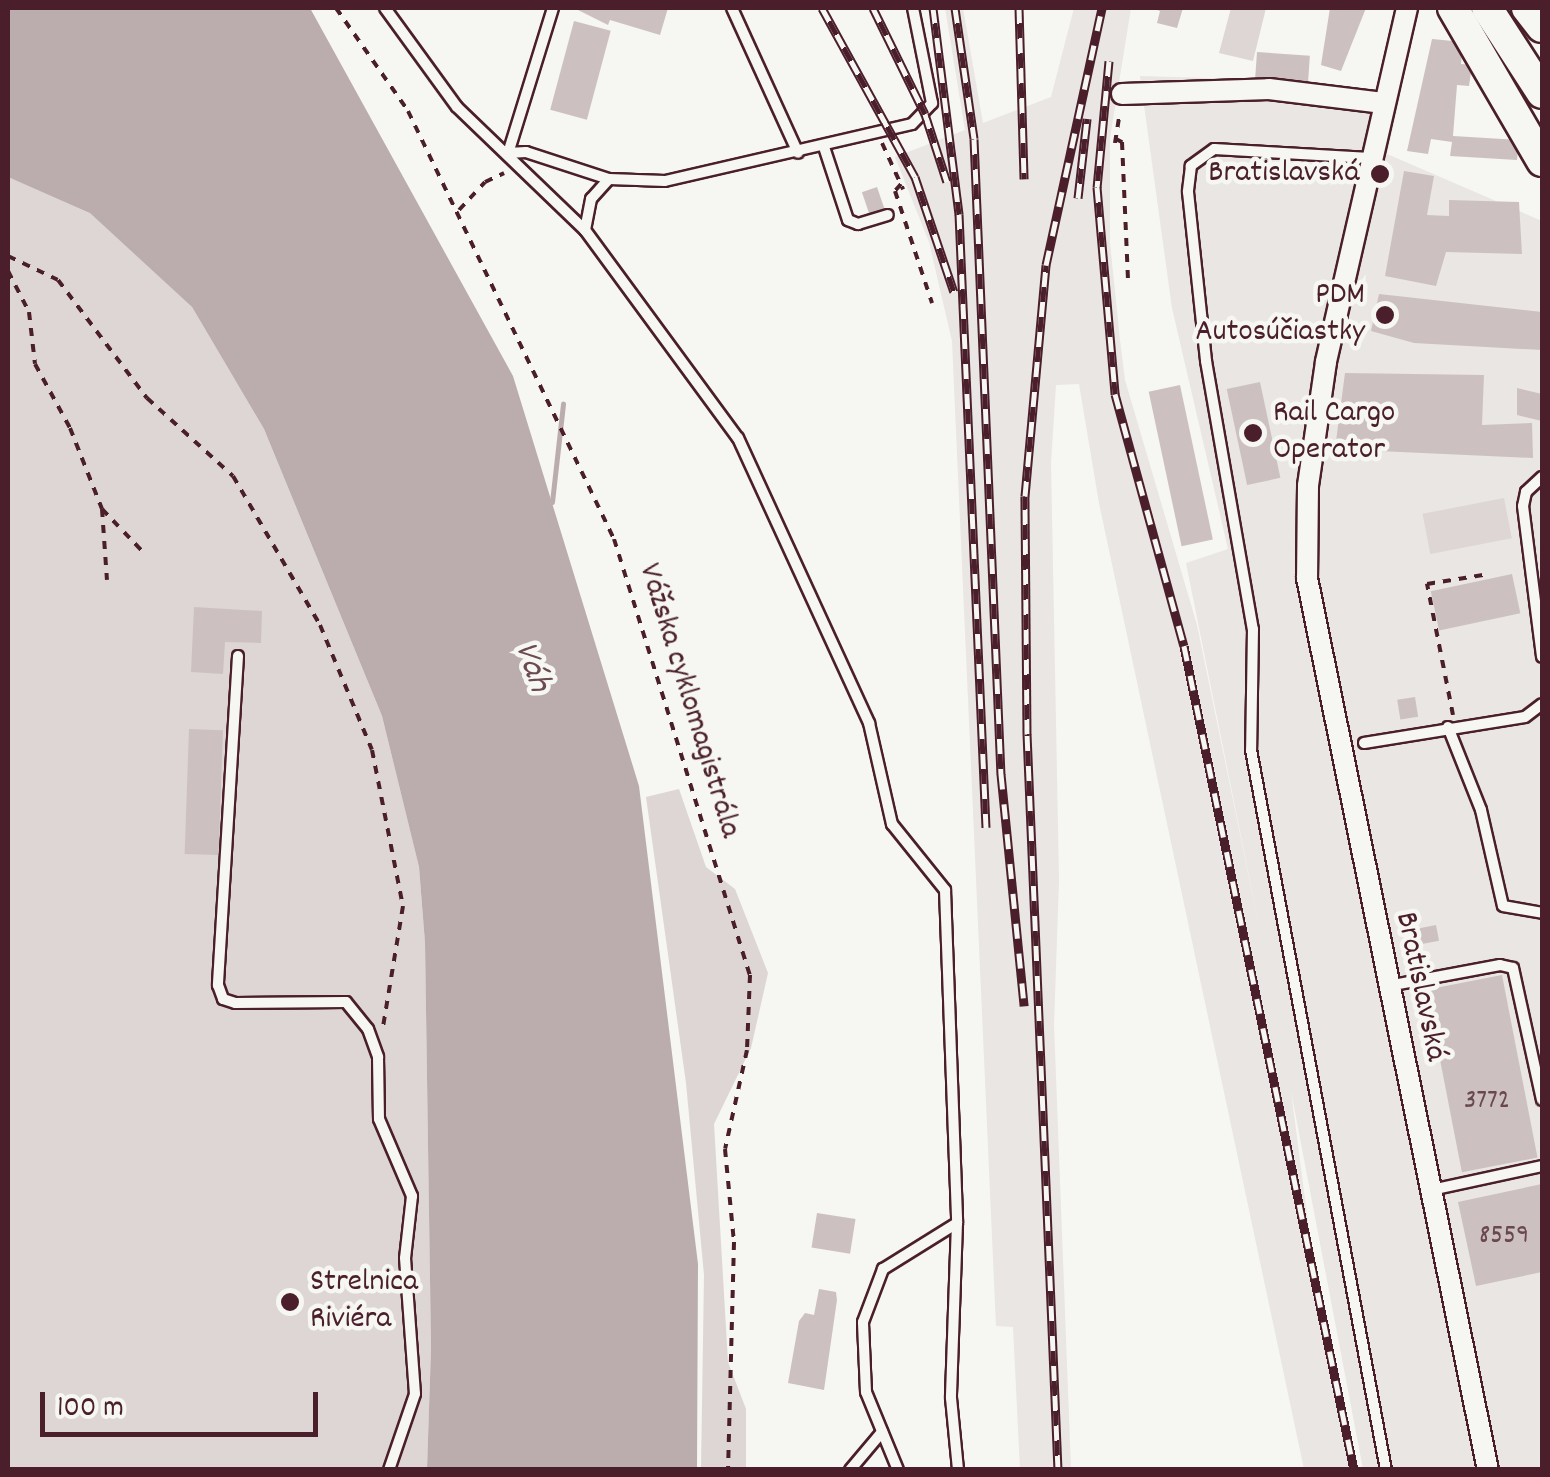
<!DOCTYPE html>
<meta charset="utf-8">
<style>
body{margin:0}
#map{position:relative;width:1550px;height:1477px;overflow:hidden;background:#f6f6f2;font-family:Dekko,sans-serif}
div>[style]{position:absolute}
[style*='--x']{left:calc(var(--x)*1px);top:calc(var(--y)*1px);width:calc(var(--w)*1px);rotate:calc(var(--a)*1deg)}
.built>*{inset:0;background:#e9e6e3}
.green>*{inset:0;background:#ddd6d5;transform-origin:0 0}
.water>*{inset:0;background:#bbadae}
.stream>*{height:5px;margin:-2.5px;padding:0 2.5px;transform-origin:2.5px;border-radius:2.5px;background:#bbadae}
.building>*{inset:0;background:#ccc1c0;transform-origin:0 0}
.path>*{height:4px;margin-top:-2px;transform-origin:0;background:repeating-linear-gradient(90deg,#4a1f2b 0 8px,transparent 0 16px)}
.roads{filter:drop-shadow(2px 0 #4a1f2b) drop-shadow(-2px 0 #4a1f2b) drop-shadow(0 2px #4a1f2b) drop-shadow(0 -2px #4a1f2b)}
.service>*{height:10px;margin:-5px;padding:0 5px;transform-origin:5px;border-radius:5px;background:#f6f6f2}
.minor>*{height:20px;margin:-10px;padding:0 10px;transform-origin:10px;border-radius:10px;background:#f6f6f2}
.primary>*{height:30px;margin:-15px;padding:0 15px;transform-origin:15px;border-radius:15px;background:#f6f6f2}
.rail>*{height:9px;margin-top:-4.5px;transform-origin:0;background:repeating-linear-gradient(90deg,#f6f6f2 0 15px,#4a1f2b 0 30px);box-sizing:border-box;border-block:2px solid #4a1f2b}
.dots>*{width:28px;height:28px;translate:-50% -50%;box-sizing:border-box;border:5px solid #f6f6f2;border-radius:50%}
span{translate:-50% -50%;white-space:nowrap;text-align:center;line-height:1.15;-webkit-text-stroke:9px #f6f6f2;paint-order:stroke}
.number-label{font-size:28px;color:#6a4850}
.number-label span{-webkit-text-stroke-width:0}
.poi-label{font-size:32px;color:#4a1f2b}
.right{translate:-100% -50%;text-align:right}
.left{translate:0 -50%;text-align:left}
.street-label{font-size:32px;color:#4a1f2b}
.water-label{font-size:35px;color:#6c4a52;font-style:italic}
.frame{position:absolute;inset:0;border:10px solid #4a1f2b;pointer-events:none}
.scale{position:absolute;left:40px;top:1392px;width:278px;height:45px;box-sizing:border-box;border:5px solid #4a1f2b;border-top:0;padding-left:12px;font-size:30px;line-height:35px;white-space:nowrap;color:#4a1f2b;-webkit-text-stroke:8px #f6f6f2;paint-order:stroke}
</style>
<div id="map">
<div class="built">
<i style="clip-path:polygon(945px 8px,963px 8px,983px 123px,1051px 97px,1074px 8px,1131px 8px,1110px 138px,1110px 243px,1120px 340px,1125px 380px,1197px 625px,1263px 946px,1186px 563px,1228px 549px,1172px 308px,1140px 76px,1271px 80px,1400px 96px,1387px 154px,1542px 221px,1542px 1469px,1363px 1469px,1291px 1091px,1309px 1230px,1358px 1469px,1304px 1469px,1099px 503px,1079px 384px,1056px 385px,1051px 463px,1059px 880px,1054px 1025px,1071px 1469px,1020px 1469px,1013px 1327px,996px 1326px,952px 341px,929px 242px,895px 157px,965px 130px)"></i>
</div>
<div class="green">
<i style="clip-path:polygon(1231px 8px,1266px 8px,1253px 61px,1219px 53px)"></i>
<i style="clip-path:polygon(8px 177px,90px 212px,192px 307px,264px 429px,382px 716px,419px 867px,425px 943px,431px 1348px,427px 1469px,8px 1469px)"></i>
<i style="left:1504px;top:498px;width:41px;height:83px;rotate:79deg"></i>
<i style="clip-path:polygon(679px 789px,706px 867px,735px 889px,768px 973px,751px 1048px,714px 1124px,728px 1362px,746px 1409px,746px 1469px,701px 1469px,704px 1275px,686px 1083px,646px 797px)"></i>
</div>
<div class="water">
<i style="clip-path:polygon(8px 8px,310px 8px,513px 376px,639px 786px,698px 1264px,697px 1469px,427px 1469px,431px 1348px,425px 943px,419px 867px,382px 716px,264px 429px,192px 307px,90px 213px,8px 177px)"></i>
</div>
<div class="stream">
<i style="--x:552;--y:502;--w:99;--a:-83.6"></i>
</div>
<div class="building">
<i style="clip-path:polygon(574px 8px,668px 8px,660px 35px,610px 20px,608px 25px)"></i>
<i style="clip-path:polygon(1151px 8px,1183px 8px,1177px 28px,1157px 23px,1160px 11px)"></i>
<i style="clip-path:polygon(1330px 8px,1366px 8px,1341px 71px,1321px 65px)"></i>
<i style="left:574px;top:21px;width:38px;height:92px;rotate:15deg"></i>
<i style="clip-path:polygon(1432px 39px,1463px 42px,1461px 64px,1472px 65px,1469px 86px,1457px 85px,1453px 136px,1519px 140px,1517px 160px,1450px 156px,1452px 142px,1431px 139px,1428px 154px,1407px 151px)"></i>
<i style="left:1257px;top:52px;width:53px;height:26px;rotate:4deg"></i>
<i style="clip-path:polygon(1404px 171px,1434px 176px,1427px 215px,1449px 216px,1449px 200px,1519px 202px,1522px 254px,1446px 252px,1436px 286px,1385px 276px)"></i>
<i style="left:877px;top:187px;width:24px;height:16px;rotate:71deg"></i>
<i style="clip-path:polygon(1379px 294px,1542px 312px,1542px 350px,1414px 343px,1371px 331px)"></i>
<i style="clip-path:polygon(1345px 373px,1484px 375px,1482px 425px,1532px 423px,1533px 458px,1335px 449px)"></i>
<i style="left:1260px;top:382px;width:98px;height:34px;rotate:78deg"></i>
<i style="left:1180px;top:385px;width:158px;height:32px;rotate:78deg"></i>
<i style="clip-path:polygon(1517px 388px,1542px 394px,1542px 421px,1517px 415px)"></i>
<i style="left:1512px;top:574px;width:40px;height:83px;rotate:78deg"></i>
<i style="clip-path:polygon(194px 607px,262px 611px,261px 643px,225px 642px,223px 674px,191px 672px)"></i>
<i style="left:1415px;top:697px;width:20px;height:18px;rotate:81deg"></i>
<i style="left:189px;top:729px;width:34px;height:125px;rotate:2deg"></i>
<i style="left:1436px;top:925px;width:16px;height:27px;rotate:79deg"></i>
<i style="left:1502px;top:975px;width:186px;height:77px;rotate:79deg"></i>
<i style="clip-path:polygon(1542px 1184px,1542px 1272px,1476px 1286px,1458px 1202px)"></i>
<i style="left:817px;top:1213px;width:39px;height:35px;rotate:9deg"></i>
<i style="clip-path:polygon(819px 1289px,836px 1292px,837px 1300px,824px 1390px,788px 1383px,799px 1321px,805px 1313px,814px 1315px)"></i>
</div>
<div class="path">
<i style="--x:336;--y:8;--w:126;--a:55"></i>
<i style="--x:408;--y:111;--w:475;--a:64.3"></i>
<i style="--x:614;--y:539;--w:457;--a:72.7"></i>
<i style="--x:750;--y:975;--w:75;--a:92.3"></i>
<i style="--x:747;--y:1050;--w:101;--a:102.5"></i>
<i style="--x:725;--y:1149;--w:93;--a:84.5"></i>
<i style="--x:734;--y:1242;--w:228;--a:91.5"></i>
<i style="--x:1116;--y:139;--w:7;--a:27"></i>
<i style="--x:1122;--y:142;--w:139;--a:87.5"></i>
<i style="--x:882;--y:143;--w:51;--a:65.5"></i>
<i style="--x:1115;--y:143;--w:30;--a:-81"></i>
<i style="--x:901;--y:184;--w:9;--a:131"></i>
<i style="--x:895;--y:191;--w:118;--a:71.7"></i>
<i style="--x:459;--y:210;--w:38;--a:-47"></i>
<i style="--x:485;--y:182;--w:21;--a:-25"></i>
<i style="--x:8;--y:256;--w:55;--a:25.6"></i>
<i style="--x:58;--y:280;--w:148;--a:53"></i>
<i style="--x:147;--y:398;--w:116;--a:42.2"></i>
<i style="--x:233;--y:476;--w:173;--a:59.7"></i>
<i style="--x:320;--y:625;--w:135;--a:67.4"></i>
<i style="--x:372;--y:750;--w:159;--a:78.8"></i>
<i style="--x:403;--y:906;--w:123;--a:99.4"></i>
<i style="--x:8;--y:271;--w:46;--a:62.9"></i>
<i style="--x:29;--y:312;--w:52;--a:83.4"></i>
<i style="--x:35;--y:364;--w:73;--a:61.3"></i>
<i style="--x:70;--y:428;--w:87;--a:68.4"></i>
<i style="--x:102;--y:509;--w:71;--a:86"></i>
<i style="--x:102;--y:509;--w:61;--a:46.3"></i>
<i style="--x:1453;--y:715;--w:134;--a:-101.2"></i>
<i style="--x:1427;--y:584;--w:63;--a:-9.2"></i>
</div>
<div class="roads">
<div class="service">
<i style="--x:385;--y:8;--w:122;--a:54"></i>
<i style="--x:457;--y:107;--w:178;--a:43.9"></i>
<i style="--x:585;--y:230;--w:258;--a:53.7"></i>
<i style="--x:738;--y:438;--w:314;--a:65.3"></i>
<i style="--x:869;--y:723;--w:104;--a:77.2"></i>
<i style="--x:892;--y:824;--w:85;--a:51.2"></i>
<i style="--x:945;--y:890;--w:333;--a:87.9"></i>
<i style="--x:957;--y:1223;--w:175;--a:92"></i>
<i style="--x:951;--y:1398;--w:72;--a:84.4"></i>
<i style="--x:553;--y:8;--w:152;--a:107.2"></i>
<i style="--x:508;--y:153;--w:18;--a:-3"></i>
<i style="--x:526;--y:152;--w:87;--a:18"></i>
<i style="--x:609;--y:179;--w:56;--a:2"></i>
<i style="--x:665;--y:181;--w:253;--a:-13"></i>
<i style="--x:912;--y:124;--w:29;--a:-46"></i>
<i style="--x:932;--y:103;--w:97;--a:-101.3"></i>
<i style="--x:732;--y:8;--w:159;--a:65.5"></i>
<i style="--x:824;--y:147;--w:77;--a:71.8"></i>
<i style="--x:848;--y:220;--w:11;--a:22"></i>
<i style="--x:858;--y:224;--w:31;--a:-17"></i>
<i style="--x:1370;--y:158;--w:156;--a:-176.7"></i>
<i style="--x:1214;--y:149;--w:29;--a:144"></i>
<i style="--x:1191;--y:166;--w:26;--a:97"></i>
<i style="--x:1188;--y:192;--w:170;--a:83.9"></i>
<i style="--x:1206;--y:361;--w:272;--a:80.1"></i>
<i style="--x:1253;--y:629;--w:121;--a:90.9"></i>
<i style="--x:1251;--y:750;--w:733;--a:79.38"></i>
<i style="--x:585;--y:230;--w:32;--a:-79"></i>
<i style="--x:591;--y:199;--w:27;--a:-48"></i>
<i style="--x:1542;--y:477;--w:22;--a:137"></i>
<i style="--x:1526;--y:492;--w:14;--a:102"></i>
<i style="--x:1523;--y:506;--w:152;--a:82.8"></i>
<i style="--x:238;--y:656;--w:330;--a:93.5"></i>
<i style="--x:218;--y:985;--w:15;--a:70"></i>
<i style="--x:223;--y:999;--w:13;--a:18"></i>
<i style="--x:235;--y:1003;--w:111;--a:-0.5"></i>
<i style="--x:346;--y:1002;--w:35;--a:51"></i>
<i style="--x:368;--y:1029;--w:30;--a:70"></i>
<i style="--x:378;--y:1057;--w:62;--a:89.1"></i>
<i style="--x:379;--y:1119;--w:84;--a:66.8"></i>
<i style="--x:412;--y:1196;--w:62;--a:96.4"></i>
<i style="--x:405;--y:1258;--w:136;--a:85.8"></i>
<i style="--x:415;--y:1394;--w:80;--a:108.9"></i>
<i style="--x:1448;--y:727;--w:89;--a:68.3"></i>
<i style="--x:1481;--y:810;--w:98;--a:77.1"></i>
<i style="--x:1503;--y:906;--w:40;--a:10"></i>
<i style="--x:1364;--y:743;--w:163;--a:-9.2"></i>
<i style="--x:1525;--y:717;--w:21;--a:-37"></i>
<i style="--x:1388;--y:986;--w:114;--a:-10.6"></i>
<i style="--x:1500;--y:965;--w:13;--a:13"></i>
<i style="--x:1513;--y:968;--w:135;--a:77.6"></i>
<i style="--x:1431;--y:1190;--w:114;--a:-12.2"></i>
<i style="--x:850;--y:1470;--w:50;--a:-49.9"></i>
<i style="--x:898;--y:1470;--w:84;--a:-112.3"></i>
<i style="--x:866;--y:1392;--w:70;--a:-92.5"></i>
<i style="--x:863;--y:1322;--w:57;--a:-69.3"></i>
<i style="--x:883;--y:1269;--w:87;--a:-31.9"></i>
</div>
<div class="minor">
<i style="--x:1407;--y:8;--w:363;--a:102.9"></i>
<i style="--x:1326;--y:362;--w:125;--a:98.3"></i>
<i style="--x:1308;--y:486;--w:92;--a:90.6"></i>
<i style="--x:1307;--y:578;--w:910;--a:78.53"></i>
<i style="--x:1122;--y:94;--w:147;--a:-1.9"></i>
<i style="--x:1269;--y:89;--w:115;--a:7"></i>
</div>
<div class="primary">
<i style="--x:1453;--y:8;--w:177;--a:59.8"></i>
<i style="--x:1487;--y:8;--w:101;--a:57.1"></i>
<i style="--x:1527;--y:8;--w:24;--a:52"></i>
</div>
</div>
<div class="rail">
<i style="--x:822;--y:8;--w:193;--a:61.2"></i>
<i style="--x:915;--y:177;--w:121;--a:71.3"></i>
<i style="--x:873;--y:8;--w:118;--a:63.9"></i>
<i style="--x:925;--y:114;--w:71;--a:72.1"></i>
<i style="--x:933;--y:8;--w:208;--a:82.8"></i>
<i style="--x:959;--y:214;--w:614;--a:87.48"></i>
<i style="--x:955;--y:8;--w:132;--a:81.7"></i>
<i style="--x:974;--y:139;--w:636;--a:87.57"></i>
<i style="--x:1001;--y:774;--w:233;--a:84.3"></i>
<i style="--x:1019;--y:8;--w:171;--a:88.3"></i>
<i style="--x:1109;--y:61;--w:127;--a:95.4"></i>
<i style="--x:1097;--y:187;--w:208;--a:85"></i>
<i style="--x:1115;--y:394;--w:261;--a:74.7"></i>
<i style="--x:1184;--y:646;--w:841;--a:78.34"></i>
<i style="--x:1078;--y:198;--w:80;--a:-83.5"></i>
<i style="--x:1058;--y:1470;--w:737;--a:-92.41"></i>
<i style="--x:1027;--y:734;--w:238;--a:-90.5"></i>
<i style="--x:1025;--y:496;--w:232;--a:-84.8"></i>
<i style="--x:1046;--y:265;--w:263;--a:-77.7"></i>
</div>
<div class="dots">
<i style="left:1380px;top:174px;background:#4a1f2b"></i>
<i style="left:1385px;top:315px;background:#4a1f2b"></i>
<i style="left:1253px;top:433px;background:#4a1f2b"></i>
<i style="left:290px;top:1302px;background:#4a1f2b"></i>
</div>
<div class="number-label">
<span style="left:1487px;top:1102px">3772</span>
<span style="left:1504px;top:1237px">8559</span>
</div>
<div class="poi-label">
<span class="right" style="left:1360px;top:174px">Bratislavská</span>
<span class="right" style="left:1365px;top:315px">PDM<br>Autosúčiastky</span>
<span class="left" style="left:1273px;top:433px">Rail Cargo<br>Operator</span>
<span class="left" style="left:310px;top:1302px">Strelnica<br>Riviéra</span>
</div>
<div class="street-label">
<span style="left:688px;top:701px;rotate:73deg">Vážska cyklomagistrála</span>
<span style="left:1419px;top:987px;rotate:78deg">Bratislavská</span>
</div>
<div class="water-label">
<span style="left:531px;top:667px;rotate:71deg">Váh</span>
</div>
<div class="frame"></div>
<div class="scale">100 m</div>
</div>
